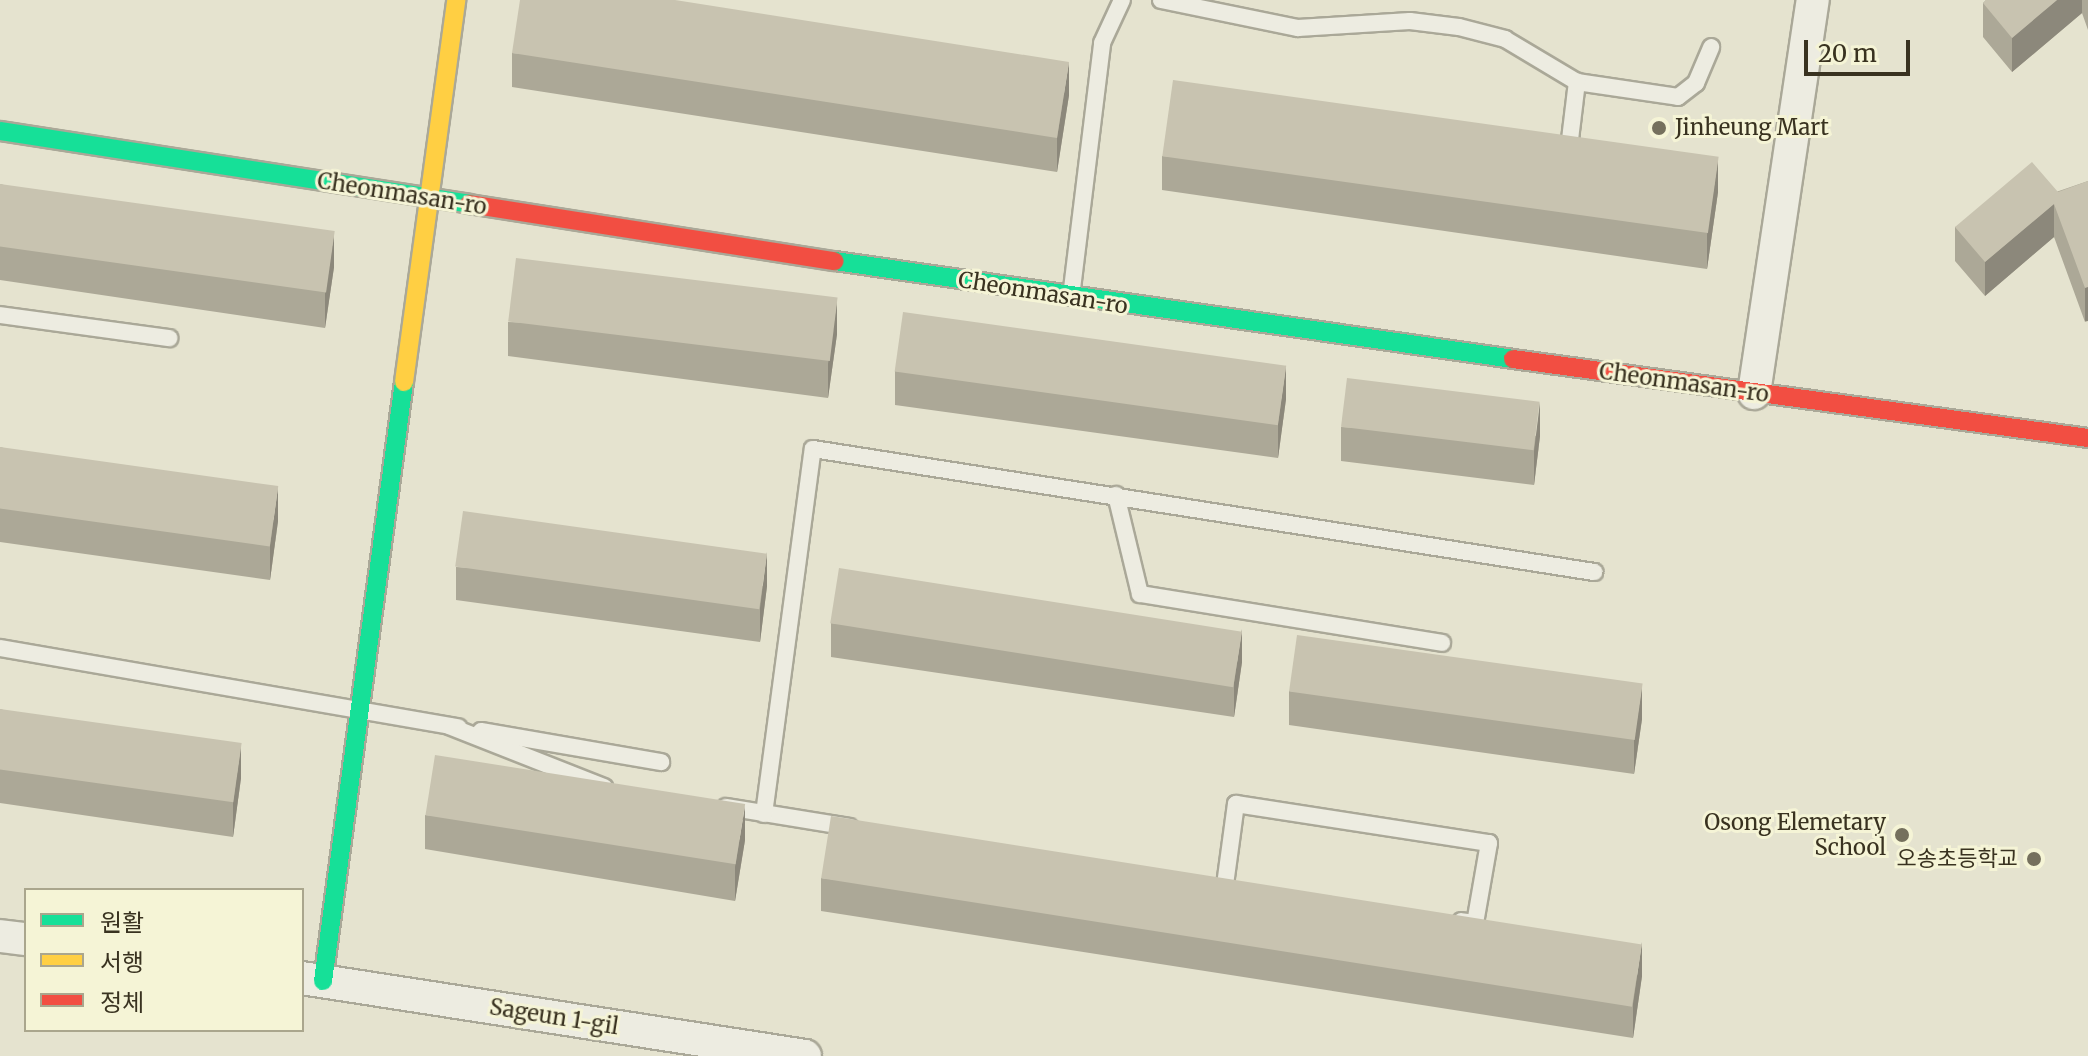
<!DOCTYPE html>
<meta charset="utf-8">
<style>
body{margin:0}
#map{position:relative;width:2088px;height:1056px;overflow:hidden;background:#e5e3cf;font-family:Merriweather,"Noto Sans KR",serif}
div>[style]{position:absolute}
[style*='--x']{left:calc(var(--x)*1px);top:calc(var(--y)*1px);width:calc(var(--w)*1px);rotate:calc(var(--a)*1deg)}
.roads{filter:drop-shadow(2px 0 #aaa898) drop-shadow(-2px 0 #aaa898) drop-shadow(0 2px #aaa898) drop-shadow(0 -2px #aaa898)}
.lane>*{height:16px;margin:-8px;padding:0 8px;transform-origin:8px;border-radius:8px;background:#edece1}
.street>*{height:32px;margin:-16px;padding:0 16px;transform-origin:16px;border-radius:16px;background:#edece1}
.fast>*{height:18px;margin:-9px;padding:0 9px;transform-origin:9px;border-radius:9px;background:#16e098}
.slow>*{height:18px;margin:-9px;padding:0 9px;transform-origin:9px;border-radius:9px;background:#ffcf43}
.jam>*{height:18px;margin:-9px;padding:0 9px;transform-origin:9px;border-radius:9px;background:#f24e42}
.wall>*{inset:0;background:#aca897}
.shaded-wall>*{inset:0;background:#8c887b;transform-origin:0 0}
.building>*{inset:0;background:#c8c3b0;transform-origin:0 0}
.dots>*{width:22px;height:22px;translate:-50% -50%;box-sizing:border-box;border:4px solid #f5f4d6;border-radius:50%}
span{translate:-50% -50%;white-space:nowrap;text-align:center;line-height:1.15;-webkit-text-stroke:6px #f5f4d6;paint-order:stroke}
.poi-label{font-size:22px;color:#393220}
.left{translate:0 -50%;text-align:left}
.right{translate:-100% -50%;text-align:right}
.street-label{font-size:22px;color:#393220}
.legend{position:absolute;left:24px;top:888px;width:280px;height:144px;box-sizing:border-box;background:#f5f4d6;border:2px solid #aaa68d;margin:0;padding:10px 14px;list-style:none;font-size:24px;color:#393220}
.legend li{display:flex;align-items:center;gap:16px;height:40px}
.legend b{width:40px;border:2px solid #aaa68d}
.scale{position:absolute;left:1804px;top:40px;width:106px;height:36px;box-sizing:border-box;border:4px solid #393220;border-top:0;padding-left:10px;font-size:24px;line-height:28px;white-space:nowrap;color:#393220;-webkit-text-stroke:6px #f5f4d6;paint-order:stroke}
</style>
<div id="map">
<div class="roads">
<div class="lane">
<i style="--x:1161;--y:0;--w:140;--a:11.6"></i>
<i style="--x:1298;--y:28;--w:112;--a:-3.6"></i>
<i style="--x:1410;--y:21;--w:49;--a:7"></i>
<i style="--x:1459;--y:27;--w:48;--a:14.6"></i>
<i style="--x:1505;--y:39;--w:84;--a:30.8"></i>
<i style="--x:1577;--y:82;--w:102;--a:8.4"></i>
<i style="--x:1678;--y:97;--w:23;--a:-38"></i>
<i style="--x:1696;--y:83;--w:39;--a:-67"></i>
<i style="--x:1568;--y:156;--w:75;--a:-83.1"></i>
<i style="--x:1071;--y:297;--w:256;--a:-83"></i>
<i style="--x:1102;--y:43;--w:47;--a:-65.1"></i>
<i style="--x:0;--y:315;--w:171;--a:7.8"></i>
<i style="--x:1116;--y:495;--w:102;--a:76.4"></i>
<i style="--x:1140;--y:594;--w:306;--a:9.2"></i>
<i style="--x:0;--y:648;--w:465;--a:9.8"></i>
<i style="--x:449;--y:726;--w:167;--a:21.5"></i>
<i style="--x:481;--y:731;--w:183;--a:9.8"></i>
<i style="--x:726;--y:807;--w:125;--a:9.2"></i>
<i style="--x:764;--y:814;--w:368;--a:-82.4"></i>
<i style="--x:813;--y:449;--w:791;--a:8.95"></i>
<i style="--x:1225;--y:885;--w:82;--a:-82.3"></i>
<i style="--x:1236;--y:804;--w:256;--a:8.8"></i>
<i style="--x:1489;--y:843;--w:81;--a:99.9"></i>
<i style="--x:1475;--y:923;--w:14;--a:-172"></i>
</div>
<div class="street">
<i style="--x:1754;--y:393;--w:397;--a:-81.5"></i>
<i style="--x:0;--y:936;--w:26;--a:7"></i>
<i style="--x:302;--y:978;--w:509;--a:8.81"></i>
</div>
<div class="fast">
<i style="--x:0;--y:131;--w:475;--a:8.8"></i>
<i style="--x:835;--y:261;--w:685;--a:8.22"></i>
<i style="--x:323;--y:981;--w:604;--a:-82.3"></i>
</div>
<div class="slow">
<i style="--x:404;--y:382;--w:386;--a:-82.2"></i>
</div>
<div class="jam">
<i style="--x:469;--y:204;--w:370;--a:8.9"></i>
<i style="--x:1513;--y:359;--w:580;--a:7.82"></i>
</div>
</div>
<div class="wall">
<i style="clip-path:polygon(1986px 0,2088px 0,2088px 30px,2082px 13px,2012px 72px,1983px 37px,1983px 3px)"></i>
<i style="clip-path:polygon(512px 53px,1069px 95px,1057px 172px,512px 87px)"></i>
<i style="clip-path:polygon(1162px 156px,1718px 192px,1707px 269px,1162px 190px)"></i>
<i style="clip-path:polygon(2088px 181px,2088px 321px,2085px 322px,2054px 237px,1985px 296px,1955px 261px,1955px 227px)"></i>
<i style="clip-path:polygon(0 184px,334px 267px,325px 328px,0 280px)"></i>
<i style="clip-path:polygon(508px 322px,837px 334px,828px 398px,508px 356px)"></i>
<i style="clip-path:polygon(895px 371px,1286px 399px,1278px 458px,895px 405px)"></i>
<i style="clip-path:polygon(1341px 427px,1540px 436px,1534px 485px,1341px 461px)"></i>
<i style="clip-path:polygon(0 447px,278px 521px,270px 580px,0 542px)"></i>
<i style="clip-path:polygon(456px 567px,767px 586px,760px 642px,456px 600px)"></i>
<i style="clip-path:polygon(831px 623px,1242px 662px,1234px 717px,831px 657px)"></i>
<i style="clip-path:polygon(1289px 691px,1642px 719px,1634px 774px,1289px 725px)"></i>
<i style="clip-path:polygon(0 709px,241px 778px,233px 837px,0 803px)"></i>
<i style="clip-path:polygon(425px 815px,745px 840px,735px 901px,425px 849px)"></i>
<i style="clip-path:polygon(821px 878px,1642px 976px,1633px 1038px,821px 911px)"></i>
</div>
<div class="shaded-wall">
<i style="clip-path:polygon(2057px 0,2082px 0,2082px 13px,2012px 72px,2012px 38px)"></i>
<i style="clip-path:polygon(1069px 62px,1069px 95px,1057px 172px,1057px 138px)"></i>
<i style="clip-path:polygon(1718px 158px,1718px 192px,1707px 269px,1707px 235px)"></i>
<i style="clip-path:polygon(2054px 204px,2054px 237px,1985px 296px,1985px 262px)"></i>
<i style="clip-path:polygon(334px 233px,334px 267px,325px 328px,325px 294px)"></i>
<i style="left:2088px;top:287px;width:34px;height:3px;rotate:90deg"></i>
<i style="clip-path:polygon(837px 300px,837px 334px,828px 398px,828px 364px)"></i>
<i style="clip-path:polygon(1286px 365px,1286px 399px,1278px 458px,1278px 424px)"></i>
<i style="clip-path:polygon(1540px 402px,1540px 436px,1534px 485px,1534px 451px)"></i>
<i style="clip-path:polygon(278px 487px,278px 521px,270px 580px,270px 546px)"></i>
<i style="clip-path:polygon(767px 552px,767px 586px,760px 642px,760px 608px)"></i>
<i style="clip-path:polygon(1242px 629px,1242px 662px,1234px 717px,1234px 683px)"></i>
<i style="clip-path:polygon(1642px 685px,1642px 719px,1634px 774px,1634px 740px)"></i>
<i style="clip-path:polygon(241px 744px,241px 778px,233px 837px,233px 803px)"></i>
<i style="clip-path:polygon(745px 806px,745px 840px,735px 901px,735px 867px)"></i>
<i style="clip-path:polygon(1642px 942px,1642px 976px,1633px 1038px,1633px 1004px)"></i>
</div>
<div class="building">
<i style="clip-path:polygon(520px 0,675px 0,1069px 62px,1057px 138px,512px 53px)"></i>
<i style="clip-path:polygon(1986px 0,2057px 0,2012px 38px,1983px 3px)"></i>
<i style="left:1173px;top:80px;width:551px;height:77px;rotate:8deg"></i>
<i style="clip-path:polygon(2032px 162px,2058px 192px,2088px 181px,2088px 287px,2085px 288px,2054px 204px,1985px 262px,1955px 227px)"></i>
<i style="left:0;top:184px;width:338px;height:62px;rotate:8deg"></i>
<i style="left:516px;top:258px;width:324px;height:64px;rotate:7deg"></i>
<i style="left:903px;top:312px;width:387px;height:60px;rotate:8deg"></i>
<i style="left:1347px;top:378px;width:194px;height:49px;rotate:7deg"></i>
<i style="left:0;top:447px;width:281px;height:61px;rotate:8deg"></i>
<i style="left:463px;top:511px;width:307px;height:56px;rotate:8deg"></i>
<i style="left:839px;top:568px;width:408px;height:56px;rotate:9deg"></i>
<i style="left:1297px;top:635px;width:349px;height:57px;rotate:8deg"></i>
<i style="left:0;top:709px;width:244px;height:60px;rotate:8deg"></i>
<i style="left:435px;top:755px;width:314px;height:61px;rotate:9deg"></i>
<i style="left:831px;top:816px;width:821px;height:63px;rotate:9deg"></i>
</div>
<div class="dots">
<i style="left:1659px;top:128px;background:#75705d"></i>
<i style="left:1902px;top:835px;background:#75705d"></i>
<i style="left:2034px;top:859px;background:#75705d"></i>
</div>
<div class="poi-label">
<span class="left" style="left:1675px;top:128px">Jinheung Mart</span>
<span class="right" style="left:1886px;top:835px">Osong Elemetary<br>School</span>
<span class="right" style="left:2018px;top:859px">오송초등학교</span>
</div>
<div class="street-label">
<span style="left:402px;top:194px;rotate:9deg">Cheonmasan-ro</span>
<span style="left:1043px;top:293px;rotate:9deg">Cheonmasan-ro</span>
<span style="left:1684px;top:383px;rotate:8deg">Cheonmasan-ro</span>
<span style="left:554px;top:1017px;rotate:9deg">Sageun 1-gil</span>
</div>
<ul class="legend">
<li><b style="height:10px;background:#16e098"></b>원활</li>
<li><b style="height:10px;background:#ffcf43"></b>서행</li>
<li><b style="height:10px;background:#f24e42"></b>정체</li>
</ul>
<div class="scale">20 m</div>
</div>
